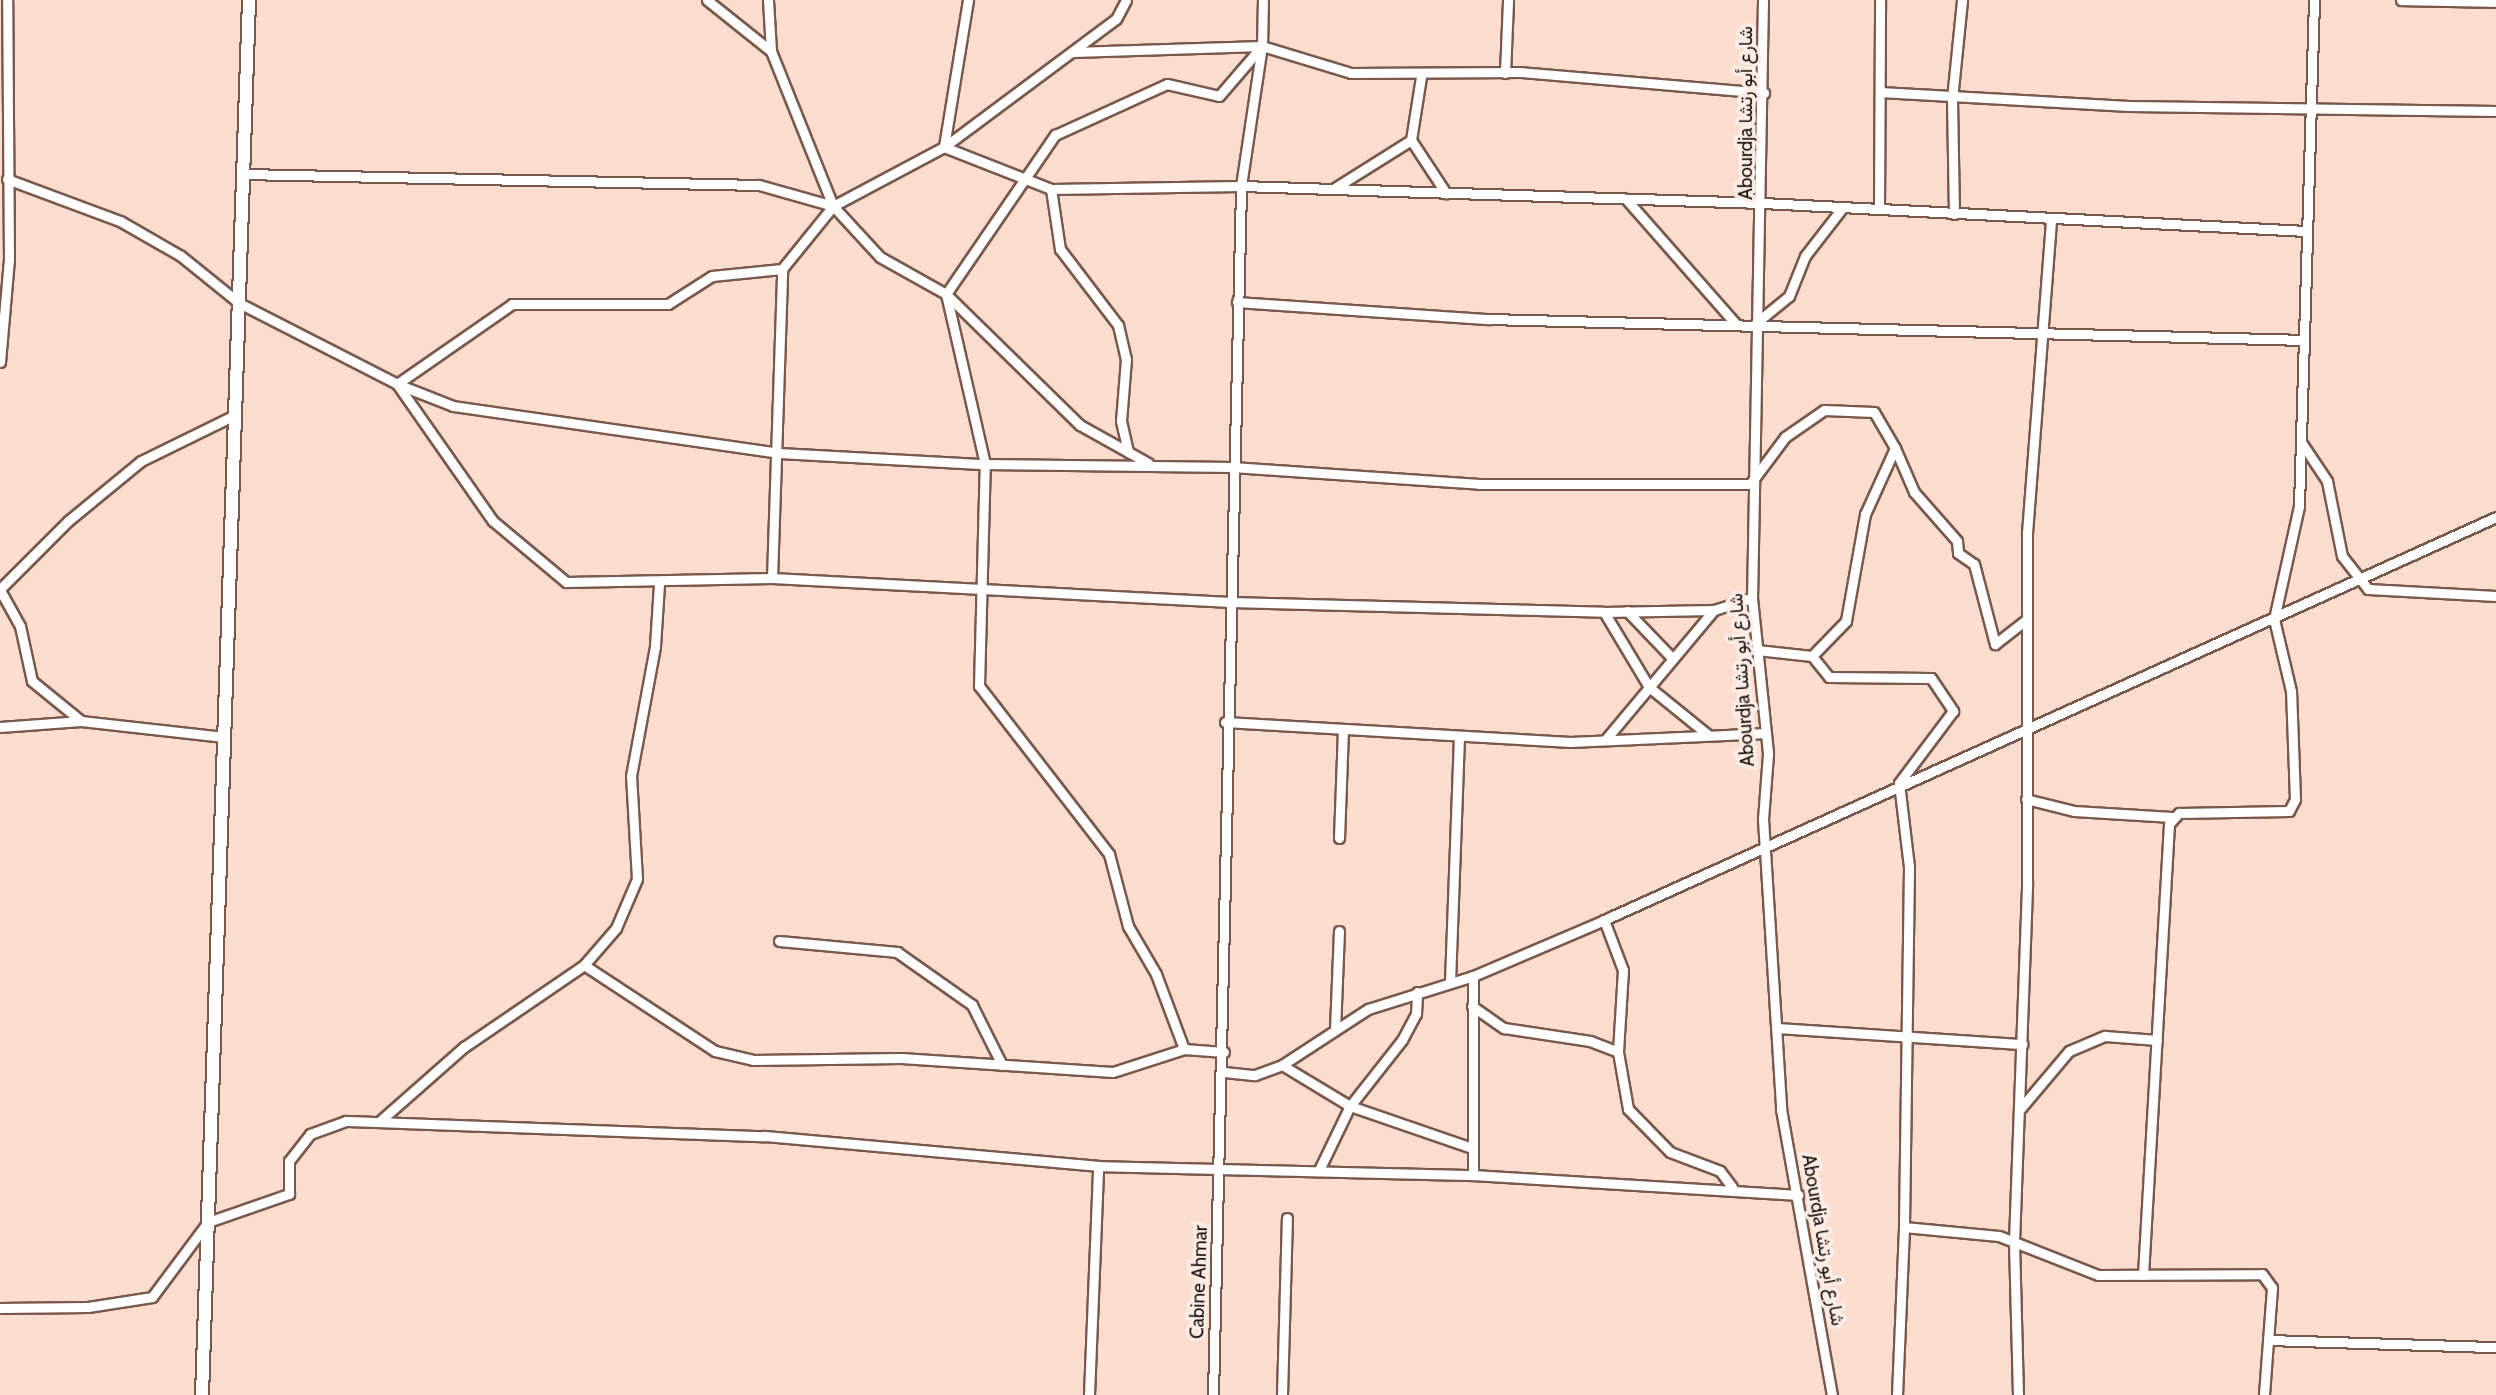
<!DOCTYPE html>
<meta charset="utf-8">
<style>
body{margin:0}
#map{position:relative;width:2496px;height:1395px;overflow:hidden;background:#faddcf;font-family:Cabin,Vazirmatn,sans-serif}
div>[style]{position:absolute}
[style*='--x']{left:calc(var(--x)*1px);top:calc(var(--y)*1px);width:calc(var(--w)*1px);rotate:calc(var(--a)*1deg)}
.roads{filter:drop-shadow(2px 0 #79594b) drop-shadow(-2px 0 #79594b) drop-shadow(0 2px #79594b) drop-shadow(0 -2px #79594b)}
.street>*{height:9px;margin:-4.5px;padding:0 4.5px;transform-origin:4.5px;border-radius:4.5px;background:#fff}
.secondary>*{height:12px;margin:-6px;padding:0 6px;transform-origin:6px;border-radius:6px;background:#fff}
span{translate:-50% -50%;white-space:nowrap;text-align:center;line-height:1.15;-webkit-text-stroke:7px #fcede6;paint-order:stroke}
.street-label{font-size:19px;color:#190d08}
</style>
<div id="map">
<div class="roads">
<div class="street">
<i style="--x:707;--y:0;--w:82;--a:38.6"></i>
<i style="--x:768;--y:0;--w:51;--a:86.6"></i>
<i style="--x:771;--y:51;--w:167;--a:68.2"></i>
<i style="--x:833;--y:206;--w:69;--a:47.3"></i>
<i style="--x:880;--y:257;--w:76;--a:29.3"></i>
<i style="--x:946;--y:294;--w:187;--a:44.4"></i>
<i style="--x:1080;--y:425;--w:78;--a:29.2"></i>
<i style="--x:968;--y:0;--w:149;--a:99.3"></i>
<i style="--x:944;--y:147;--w:115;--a:21.4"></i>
<i style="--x:1051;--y:189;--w:190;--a:-0.9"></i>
<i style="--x:1241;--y:186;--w:522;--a:1.87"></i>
<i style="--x:1763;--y:203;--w:545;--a:2.95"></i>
<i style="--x:1763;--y:0;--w:598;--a:91.05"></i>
<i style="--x:1752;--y:598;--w:157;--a:84.1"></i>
<i style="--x:1768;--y:754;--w:65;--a:94.4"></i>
<i style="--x:1763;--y:819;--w:291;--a:86.4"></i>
<i style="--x:1781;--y:1109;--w:291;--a:79.9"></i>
<i style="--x:2401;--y:0;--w:95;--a:1.2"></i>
<i style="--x:1073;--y:52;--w:189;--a:-1.8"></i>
<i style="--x:1262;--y:46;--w:93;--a:16.9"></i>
<i style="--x:1351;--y:73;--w:169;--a:-0.3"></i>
<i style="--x:1520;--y:72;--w:245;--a:4.9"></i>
<i style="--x:1505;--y:73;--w:73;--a:-87.6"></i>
<i style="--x:1880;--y:92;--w:249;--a:3.2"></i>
<i style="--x:2129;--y:106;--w:367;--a:0.8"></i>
<i style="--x:1411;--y:140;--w:64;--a:56.6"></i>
<i style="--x:243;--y:174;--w:516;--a:1.22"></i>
<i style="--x:759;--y:185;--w:77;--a:15.8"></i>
<i style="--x:7;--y:179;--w:121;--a:20.4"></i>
<i style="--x:120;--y:221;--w:70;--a:29.8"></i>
<i style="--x:181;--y:256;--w:75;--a:39"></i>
<i style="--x:239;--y:303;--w:178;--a:27.1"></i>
<i style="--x:397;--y:384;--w:60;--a:21.4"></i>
<i style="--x:453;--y:406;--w:329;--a:8.2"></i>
<i style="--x:779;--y:453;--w:206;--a:3.1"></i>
<i style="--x:985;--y:464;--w:247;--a:0.7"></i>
<i style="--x:1232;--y:467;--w:248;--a:3.9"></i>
<i style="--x:1479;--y:484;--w:271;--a:0"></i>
<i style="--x:1750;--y:484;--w:59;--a:-53.3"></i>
<i style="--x:1785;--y:437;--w:47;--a:-34.7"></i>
<i style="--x:1824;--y:410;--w:50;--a:2.3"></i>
<i style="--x:1874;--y:412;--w:42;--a:59.7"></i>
<i style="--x:1895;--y:448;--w:72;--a:114.4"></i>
<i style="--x:1865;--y:514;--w:109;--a:100.1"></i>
<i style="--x:1846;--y:621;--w:49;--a:134.2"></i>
<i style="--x:1812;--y:656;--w:27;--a:51"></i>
<i style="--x:1829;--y:677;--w:102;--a:0.6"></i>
<i style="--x:1931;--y:678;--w:40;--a:56"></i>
<i style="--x:1953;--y:711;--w:90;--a:126.9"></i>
<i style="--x:1899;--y:783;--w:85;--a:83.2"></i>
<i style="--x:1909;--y:867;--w:360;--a:90.8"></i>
<i style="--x:1051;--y:189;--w:61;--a:81.5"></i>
<i style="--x:1060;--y:249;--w:96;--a:52.7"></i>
<i style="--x:1118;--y:325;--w:35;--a:77"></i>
<i style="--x:1126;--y:359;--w:62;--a:94.6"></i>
<i style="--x:1121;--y:421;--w:32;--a:77"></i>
<i style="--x:1333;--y:189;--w:92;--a:-32.1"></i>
<i style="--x:1411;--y:140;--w:64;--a:-81"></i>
<i style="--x:1626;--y:199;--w:165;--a:48.7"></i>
<i style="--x:1879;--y:209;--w:209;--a:-89.7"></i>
<i style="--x:1954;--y:214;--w:115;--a:-91"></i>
<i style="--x:1952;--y:99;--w:100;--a:-84.2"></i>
<i style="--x:1237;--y:302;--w:252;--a:3.9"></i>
<i style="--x:1488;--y:319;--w:816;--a:1.47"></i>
<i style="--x:1756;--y:323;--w:43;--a:-39.3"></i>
<i style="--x:1789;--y:296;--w:43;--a:-68.2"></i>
<i style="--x:1805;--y:256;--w:62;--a:-52.2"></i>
<i style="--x:0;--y:362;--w:103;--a:-85"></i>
<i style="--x:9;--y:259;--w:259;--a:-90.4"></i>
<i style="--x:397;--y:384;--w:167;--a:55"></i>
<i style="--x:493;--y:521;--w:95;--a:39.9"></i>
<i style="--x:566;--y:582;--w:206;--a:-1.1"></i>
<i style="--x:772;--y:578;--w:459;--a:3"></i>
<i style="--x:1230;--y:602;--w:374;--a:1.5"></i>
<i style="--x:1604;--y:612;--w:110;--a:-1"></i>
<i style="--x:1714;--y:610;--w:40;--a:-18"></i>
<i style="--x:397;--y:384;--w:140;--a:-34.8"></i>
<i style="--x:512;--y:304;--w:156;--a:0"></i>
<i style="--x:668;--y:304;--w:52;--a:-32.5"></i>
<i style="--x:712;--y:276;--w:70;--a:-5.7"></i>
<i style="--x:2301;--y:442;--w:47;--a:56.3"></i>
<i style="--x:2327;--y:481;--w:76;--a:78.7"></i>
<i style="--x:2342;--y:556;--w:42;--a:51.8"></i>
<i style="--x:2368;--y:589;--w:128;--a:3.1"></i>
<i style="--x:1895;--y:448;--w:48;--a:66.6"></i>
<i style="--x:1914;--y:492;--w:65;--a:48.7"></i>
<i style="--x:1957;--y:541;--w:12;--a:85"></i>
<i style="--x:1958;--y:553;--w:19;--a:35"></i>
<i style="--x:1974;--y:564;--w:83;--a:75.3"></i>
<i style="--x:1995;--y:644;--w:39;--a:-38"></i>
<i style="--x:772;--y:578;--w:309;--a:-88.1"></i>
<i style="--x:782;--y:269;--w:81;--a:-51"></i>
<i style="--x:833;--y:206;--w:126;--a:-28"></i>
<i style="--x:944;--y:147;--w:214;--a:-36.7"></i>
<i style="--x:1116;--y:19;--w:21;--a:-62"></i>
<i style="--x:0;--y:589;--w:96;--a:-45"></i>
<i style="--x:68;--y:521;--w:94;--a:-39.4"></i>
<i style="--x:141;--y:461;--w:105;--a:-26.1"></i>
<i style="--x:0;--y:590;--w:41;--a:60.9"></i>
<i style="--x:20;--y:626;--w:56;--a:77.7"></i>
<i style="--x:32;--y:681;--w:63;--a:39.2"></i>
<i style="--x:1627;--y:611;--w:66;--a:46.2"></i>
<i style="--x:1604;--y:612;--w:87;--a:59"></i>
<i style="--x:1649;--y:687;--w:75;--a:39"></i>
<i style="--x:1757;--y:650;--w:55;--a:6.2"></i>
<i style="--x:1225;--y:722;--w:346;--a:3.3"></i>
<i style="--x:1570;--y:742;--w:196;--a:-2.6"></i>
<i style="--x:0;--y:727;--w:81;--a:-4.2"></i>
<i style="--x:81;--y:721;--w:144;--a:6.4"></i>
<i style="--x:1606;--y:739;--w:168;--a:-50.1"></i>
<i style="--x:2026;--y:799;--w:49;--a:14"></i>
<i style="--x:2074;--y:811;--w:98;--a:3.5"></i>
<i style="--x:1339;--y:838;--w:108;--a:-87.9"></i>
<i style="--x:1604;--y:920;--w:53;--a:69.2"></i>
<i style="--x:1623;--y:970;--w:82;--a:93.5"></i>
<i style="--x:1618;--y:1052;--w:58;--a:80"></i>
<i style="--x:1628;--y:1109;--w:60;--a:45.7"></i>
<i style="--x:1670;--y:1152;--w:53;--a:20.8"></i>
<i style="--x:1720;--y:1171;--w:20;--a:53"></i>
<i style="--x:779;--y:941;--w:119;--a:5.3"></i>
<i style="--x:897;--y:952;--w:92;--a:35.2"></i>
<i style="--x:972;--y:1005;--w:67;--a:63.4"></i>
<i style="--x:584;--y:965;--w:157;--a:33.3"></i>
<i style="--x:715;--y:1051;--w:39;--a:13"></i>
<i style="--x:753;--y:1060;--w:148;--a:-0.8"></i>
<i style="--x:901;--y:1058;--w:212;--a:3.8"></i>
<i style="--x:1113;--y:1072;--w:75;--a:-17.9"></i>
<i style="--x:1184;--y:1049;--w:40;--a:4.3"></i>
<i style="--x:1450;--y:982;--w:244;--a:-87.9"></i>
<i style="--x:1472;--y:1006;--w:39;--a:35"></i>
<i style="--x:1504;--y:1028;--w:87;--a:8.6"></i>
<i style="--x:1590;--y:1041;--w:30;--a:21"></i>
<i style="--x:1778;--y:1028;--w:245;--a:3.8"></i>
<i style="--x:1335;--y:1030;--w:99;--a:-87.7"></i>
<i style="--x:1184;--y:1049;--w:80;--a:-110.5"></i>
<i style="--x:1156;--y:974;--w:56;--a:-120.3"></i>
<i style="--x:1128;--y:926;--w:74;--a:-104.8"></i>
<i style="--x:1109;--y:854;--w:212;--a:-127.7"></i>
<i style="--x:979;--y:686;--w:222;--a:-88.5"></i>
<i style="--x:985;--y:464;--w:174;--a:-102.9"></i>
<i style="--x:946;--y:294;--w:193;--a:-55.6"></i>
<i style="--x:1055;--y:135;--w:123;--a:-24.5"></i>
<i style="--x:1167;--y:84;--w:53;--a:13"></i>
<i style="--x:1219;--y:96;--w:66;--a:-49.3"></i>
<i style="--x:1262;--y:46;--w:46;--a:-88.8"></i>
<i style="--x:1282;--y:1065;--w:79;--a:31.1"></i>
<i style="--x:1350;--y:1106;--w:129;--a:19"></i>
<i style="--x:1224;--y:1072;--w:31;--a:6"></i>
<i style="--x:1255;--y:1075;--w:29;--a:-20"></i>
<i style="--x:1282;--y:1065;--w:103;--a:-33.1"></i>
<i style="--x:1368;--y:1009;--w:110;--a:-17.4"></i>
<i style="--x:1473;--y:976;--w:142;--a:-23.1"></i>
<i style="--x:1604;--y:920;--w:979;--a:-24.31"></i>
<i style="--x:2020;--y:1109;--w:76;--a:-49.8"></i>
<i style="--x:2069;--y:1051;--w:39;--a:-23"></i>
<i style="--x:2105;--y:1036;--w:52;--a:4.4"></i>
<i style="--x:380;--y:1121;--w:112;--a:-41.4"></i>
<i style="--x:464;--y:1047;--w:145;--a:-34.3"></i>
<i style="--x:584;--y:965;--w:49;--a:-49.1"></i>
<i style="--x:616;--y:928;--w:53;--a:-66.8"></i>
<i style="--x:637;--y:879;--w:103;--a:-93.3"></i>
<i style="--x:631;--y:776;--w:132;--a:-79.5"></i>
<i style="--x:655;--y:646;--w:62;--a:-86.3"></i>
<i style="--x:1319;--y:1170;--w:71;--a:-64.2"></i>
<i style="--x:1350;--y:1106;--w:84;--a:-51.8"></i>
<i style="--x:1402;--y:1040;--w:30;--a:-62"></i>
<i style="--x:1416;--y:1014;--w:22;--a:-87"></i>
<i style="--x:1473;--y:1175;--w:199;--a:-90"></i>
<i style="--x:2143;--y:1275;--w:452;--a:-86.7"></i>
<i style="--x:2169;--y:824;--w:15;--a:-48"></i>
<i style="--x:2179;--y:813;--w:110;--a:-1"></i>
<i style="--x:2289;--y:811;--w:13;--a:-63"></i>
<i style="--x:2295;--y:799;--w:108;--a:-92.1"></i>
<i style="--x:2291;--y:691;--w:74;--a:-103.3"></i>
<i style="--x:2274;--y:619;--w:116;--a:-77.5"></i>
<i style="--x:2299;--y:506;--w:506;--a:-88.3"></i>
<i style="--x:0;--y:1308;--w:88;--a:-0.7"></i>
<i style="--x:88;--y:1307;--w:65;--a:-8.9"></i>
<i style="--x:152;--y:1297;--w:94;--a:-53.3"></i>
<i style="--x:208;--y:1222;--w:86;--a:-19.1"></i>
<i style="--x:289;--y:1194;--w:33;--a:-90"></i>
<i style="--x:289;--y:1161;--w:34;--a:-52"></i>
<i style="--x:310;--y:1134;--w:38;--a:-20"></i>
<i style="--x:346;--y:1121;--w:418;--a:2.1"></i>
<i style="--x:764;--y:1136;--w:335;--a:5.1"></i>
<i style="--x:1098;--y:1166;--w:375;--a:1.4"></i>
<i style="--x:1473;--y:1175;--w:326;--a:3.5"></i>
<i style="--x:2268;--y:1340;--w:228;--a:1.8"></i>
<i style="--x:1089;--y:1395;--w:229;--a:-87.7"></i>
<i style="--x:1213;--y:1395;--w:1209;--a:-88.67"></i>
<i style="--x:1241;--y:186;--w:142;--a:-81.5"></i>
<i style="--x:1282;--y:1395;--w:177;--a:-88.4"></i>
<i style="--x:1897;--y:1395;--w:168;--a:-87.6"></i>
<i style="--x:1904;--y:1227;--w:95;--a:5.4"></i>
<i style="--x:1999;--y:1236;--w:106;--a:21.5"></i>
<i style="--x:2098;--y:1275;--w:164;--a:-0.3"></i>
<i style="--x:2262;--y:1274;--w:17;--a:54"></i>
<i style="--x:2272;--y:1288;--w:107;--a:94.3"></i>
<i style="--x:2018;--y:1395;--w:153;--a:-91.5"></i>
<i style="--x:2014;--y:1242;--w:360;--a:-87.9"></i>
<i style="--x:2027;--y:882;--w:349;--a:-90"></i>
<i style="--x:2027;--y:533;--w:314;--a:-85.6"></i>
</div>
<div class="secondary">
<i style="--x:202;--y:1395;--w:1396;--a:-88.07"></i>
</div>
</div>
<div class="street-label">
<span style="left:1746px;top:113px;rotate:-90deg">Abourdja شارع أبو رتشا</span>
<span style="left:1742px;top:680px;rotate:-94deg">Abourdja شارع أبو رتشا</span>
<span style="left:1823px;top:1240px;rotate:80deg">Abourdja شارع أبو رتشا</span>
<span style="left:1199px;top:1282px;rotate:-88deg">Cabine Ahmar</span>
</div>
</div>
